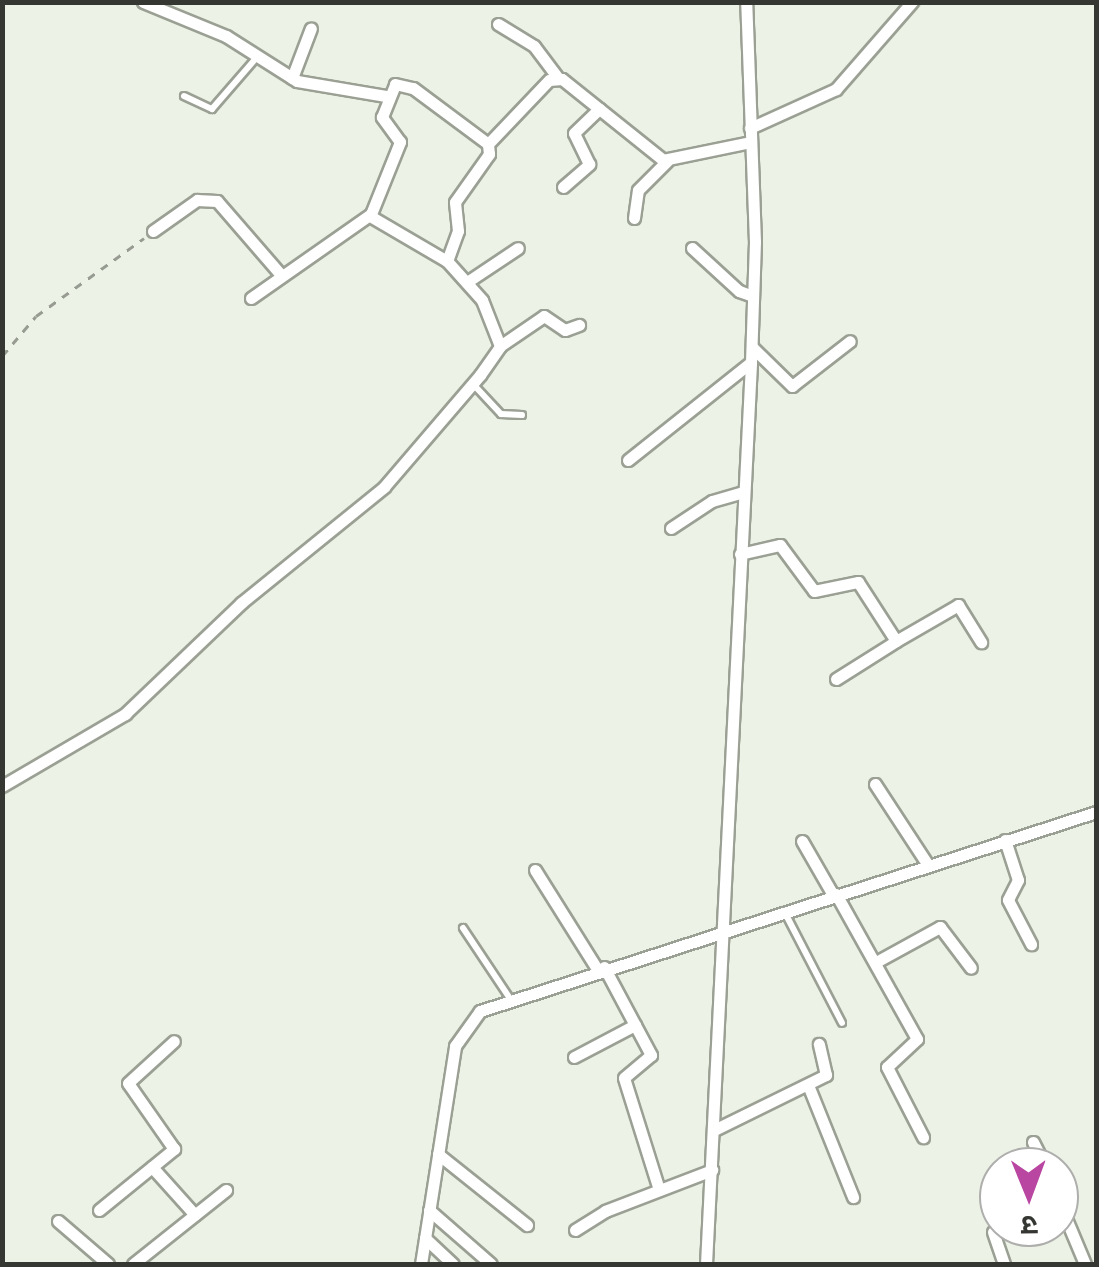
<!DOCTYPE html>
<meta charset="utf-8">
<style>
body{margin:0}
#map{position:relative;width:1099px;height:1267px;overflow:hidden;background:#ecf2e5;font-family:"Work Sans","Noto Sans Devanagari",sans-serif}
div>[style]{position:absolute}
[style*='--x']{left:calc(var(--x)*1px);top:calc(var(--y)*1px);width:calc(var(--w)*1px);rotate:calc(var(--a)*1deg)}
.path>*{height:2.5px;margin-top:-1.25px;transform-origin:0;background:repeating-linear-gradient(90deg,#979b92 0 8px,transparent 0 16px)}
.roads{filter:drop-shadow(2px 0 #9ba094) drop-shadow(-2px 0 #9ba094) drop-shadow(0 2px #9ba094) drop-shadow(0 -2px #9ba094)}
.lane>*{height:6px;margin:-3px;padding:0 3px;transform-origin:3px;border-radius:3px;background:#fff}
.street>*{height:11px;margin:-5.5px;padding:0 5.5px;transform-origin:5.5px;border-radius:5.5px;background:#fff}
span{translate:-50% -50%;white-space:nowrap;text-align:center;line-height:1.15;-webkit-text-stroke:10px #fff;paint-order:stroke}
.frame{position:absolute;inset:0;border:5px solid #353732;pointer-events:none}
.north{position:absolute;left:979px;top:1147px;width:100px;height:100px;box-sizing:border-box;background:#fff;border:2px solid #aeafad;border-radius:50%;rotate:179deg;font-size:28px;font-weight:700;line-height:40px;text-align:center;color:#353732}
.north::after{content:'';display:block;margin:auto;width:35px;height:45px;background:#b946a0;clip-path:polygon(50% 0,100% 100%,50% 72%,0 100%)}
</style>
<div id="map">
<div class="path">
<i style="--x:2;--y:356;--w:52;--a:-49.6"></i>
<i style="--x:36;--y:316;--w:133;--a:-35.8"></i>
</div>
<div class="roads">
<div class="lane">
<i style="--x:184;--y:96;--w:31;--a:25"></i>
<i style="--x:212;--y:109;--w:69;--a:-49.1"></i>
<i style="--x:473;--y:384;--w:41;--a:47"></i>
<i style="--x:501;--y:414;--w:21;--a:3"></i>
<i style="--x:784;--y:911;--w:126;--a:62.6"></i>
<i style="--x:463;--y:928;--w:83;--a:56.3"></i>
</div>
<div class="street">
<i style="--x:143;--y:2;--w:90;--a:22.3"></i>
<i style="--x:226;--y:36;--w:84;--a:32.4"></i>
<i style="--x:297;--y:81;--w:90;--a:9.6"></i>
<i style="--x:498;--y:24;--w:42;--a:31.4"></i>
<i style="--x:534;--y:46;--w:40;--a:53"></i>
<i style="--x:292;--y:78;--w:53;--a:-69.2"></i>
<i style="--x:750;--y:128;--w:94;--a:-24.4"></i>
<i style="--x:836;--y:89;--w:116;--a:-48.9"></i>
<i style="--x:563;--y:187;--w:35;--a:-41"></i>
<i style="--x:589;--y:164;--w:34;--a:-116"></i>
<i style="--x:574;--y:133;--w:35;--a:-44"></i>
<i style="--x:370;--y:216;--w:89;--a:30.3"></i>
<i style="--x:634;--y:218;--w:28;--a:-82"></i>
<i style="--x:638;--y:190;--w:41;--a:-45"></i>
<i style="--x:153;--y:231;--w:54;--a:-35.2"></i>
<i style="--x:197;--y:200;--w:20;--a:3"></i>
<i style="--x:217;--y:201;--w:98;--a:49.1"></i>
<i style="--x:692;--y:248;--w:64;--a:42.5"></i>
<i style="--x:739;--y:291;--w:15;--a:20"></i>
<i style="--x:467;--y:282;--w:61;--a:-33.7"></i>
<i style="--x:251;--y:298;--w:146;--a:-35"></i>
<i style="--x:371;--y:214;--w:78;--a:-68.1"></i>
<i style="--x:400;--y:142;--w:31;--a:-126"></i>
<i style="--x:382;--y:117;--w:35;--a:-68"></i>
<i style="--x:395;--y:84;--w:18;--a:13"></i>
<i style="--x:413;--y:88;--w:94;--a:36.7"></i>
<i style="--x:500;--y:346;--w:53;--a:-34.3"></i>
<i style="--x:544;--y:316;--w:25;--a:34"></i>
<i style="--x:565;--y:330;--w:15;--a:-20"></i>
<i style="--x:752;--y:347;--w:56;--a:44.3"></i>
<i style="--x:792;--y:386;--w:73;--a:-37.8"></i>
<i style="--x:628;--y:460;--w:157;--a:-38.5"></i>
<i style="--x:671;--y:528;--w:49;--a:-33.4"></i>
<i style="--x:712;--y:501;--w:33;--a:-16"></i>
<i style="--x:740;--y:554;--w:41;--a:-12.7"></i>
<i style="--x:780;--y:545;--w:57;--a:53.5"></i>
<i style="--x:814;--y:591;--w:45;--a:-11.6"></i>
<i style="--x:858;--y:582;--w:70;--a:57.2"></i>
<i style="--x:896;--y:641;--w:72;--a:-30.1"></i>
<i style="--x:958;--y:605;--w:44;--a:58.1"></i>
<i style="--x:836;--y:679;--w:71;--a:-32.3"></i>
<i style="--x:875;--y:784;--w:97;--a:56.8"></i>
<i style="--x:2;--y:786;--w:143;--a:-30.3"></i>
<i style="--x:125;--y:714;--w:161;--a:-43.7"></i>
<i style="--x:241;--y:603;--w:184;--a:-39"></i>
<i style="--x:384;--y:487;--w:148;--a:-49.4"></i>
<i style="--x:480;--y:375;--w:35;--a:-55"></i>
<i style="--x:500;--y:346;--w:49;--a:-111.4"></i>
<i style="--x:482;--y:300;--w:52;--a:-131.9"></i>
<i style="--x:447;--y:261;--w:32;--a:-70"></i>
<i style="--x:458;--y:231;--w:29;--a:-96"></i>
<i style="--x:455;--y:202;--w:59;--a:-54.7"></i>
<i style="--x:489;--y:154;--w:10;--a:-96"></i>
<i style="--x:488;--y:144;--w:88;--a:-46.4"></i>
<i style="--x:549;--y:80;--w:13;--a:-4"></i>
<i style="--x:562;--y:79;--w:129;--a:38.7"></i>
<i style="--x:663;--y:160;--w:90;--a:-11.6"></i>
<i style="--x:1005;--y:840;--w:42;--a:72"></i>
<i style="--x:1018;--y:880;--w:22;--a:117"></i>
<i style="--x:1008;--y:900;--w:50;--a:62.4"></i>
<i style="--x:802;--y:841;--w:62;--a:60.1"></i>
<i style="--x:535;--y:870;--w:117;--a:57.9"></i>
<i style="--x:836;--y:894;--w:166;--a:60.8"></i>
<i style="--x:917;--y:1039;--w:41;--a:137"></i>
<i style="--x:887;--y:1067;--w:79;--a:62.8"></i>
<i style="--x:876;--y:962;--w:73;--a:-28.7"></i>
<i style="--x:940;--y:927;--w:51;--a:52.9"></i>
<i style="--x:604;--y:967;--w:100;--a:61.9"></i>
<i style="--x:651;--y:1055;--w:35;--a:140"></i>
<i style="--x:624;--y:1078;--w:117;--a:72.6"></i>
<i style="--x:574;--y:1057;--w:69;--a:-27.7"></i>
<i style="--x:808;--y:1085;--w:121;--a:68.1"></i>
<i style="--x:714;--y:1130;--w:125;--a:-26.2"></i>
<i style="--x:826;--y:1075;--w:32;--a:-103"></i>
<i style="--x:1033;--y:1142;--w:28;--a:63"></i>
<i style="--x:438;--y:1154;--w:114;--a:38.6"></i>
<i style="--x:152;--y:1167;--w:64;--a:48.1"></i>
<i style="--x:1059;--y:1202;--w:67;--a:67.2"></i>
<i style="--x:99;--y:1210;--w:97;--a:-39.1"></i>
<i style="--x:174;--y:1149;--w:80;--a:-124.9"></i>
<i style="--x:128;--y:1083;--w:62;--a:-42.4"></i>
<i style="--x:429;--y:1210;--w:82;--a:41.1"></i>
<i style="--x:58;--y:1221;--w:66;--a:40.7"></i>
<i style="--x:575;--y:1230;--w:36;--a:-32"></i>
<i style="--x:605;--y:1211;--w:115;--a:-21"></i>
<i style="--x:993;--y:1232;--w:34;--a:71"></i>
<i style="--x:425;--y:1238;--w:38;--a:43"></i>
<i style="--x:133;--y:1264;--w:119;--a:-38.5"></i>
<i style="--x:421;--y:1264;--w:221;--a:-81.1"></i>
<i style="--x:455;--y:1046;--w:43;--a:-54.5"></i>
<i style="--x:480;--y:1011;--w:647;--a:-17.9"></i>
<i style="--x:706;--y:1264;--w:903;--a:-87.14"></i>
<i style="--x:751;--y:362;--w:120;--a:-88.1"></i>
<i style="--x:755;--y:242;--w:240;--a:-92.1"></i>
</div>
</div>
<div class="frame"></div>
<div class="north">उ</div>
</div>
